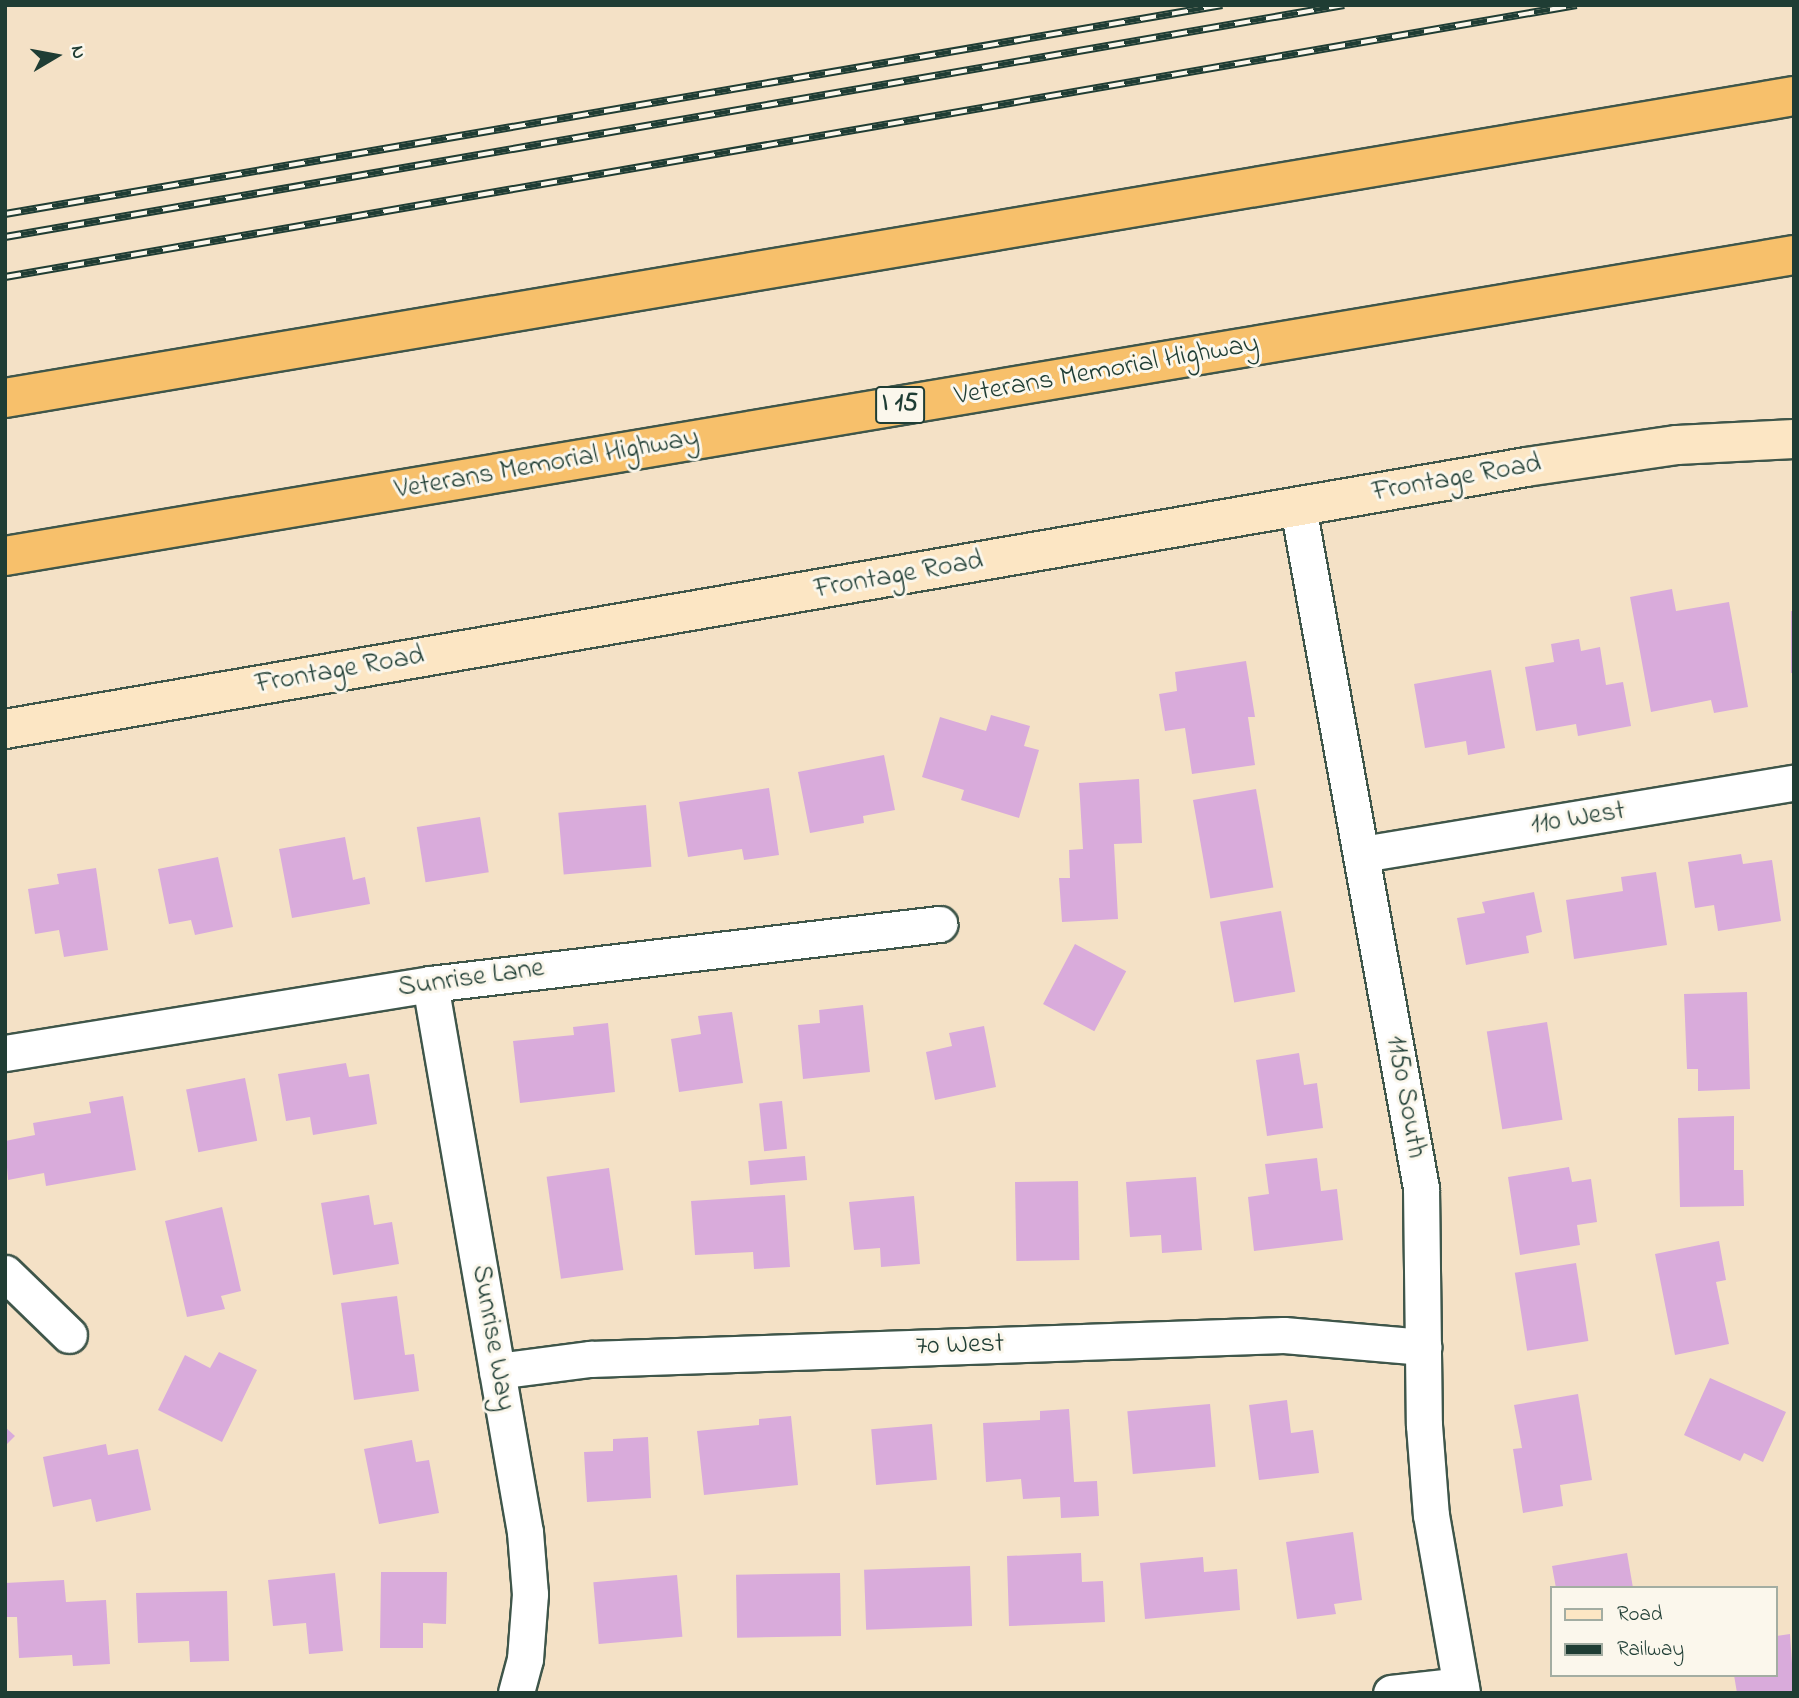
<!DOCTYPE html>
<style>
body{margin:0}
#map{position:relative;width:1799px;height:1698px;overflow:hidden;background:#f4e1c6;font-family:"Indie Flower",sans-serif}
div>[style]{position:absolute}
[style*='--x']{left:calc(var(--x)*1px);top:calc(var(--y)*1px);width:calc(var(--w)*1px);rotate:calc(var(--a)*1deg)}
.building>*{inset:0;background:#d9abdb;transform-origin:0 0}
.roads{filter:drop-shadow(2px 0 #3f564a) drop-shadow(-2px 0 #3f564a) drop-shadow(0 2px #3f564a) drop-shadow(0 -2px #3f564a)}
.street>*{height:35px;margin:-17.5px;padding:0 17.5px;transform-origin:17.5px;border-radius:17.5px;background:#fff}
.secondary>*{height:38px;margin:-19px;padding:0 19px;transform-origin:19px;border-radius:19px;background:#fce6c4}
.highway>*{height:38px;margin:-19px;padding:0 19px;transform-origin:19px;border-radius:19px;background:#f7c06b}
.rail>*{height:8px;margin-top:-4px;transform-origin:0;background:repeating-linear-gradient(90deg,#fbf7ec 0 16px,#1f3d34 0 32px);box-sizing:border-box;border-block:2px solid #1f3d34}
span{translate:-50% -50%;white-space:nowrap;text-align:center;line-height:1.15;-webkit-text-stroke:6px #fbf7ec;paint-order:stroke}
.shield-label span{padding:2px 5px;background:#fbf7ec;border:2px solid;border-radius:5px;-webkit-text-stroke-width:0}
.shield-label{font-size:26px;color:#1f3d34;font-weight:700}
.street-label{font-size:28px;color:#1f3d34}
.frame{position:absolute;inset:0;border:7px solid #1f3d34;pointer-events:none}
.legend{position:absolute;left:1550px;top:1586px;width:228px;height:91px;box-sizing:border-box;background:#fbf7ec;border:2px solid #a3ada2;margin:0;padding:9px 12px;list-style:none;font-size:21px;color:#1f3d34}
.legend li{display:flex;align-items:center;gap:14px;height:35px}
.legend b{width:35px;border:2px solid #a3ada2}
.north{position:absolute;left:21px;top:21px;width:70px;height:70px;-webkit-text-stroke:5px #fbf7ec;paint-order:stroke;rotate:80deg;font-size:19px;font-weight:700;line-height:28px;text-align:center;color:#1f3d34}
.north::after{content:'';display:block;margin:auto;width:24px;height:32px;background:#1f3d34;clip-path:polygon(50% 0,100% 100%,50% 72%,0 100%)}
</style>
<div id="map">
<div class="building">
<i style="clip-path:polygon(1672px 589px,1676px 611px,1729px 602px,1748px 707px,1714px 713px,1711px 700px,1651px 712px,1630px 597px)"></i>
<i style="left:1791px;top:611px;width:3px;height:62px"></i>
<i style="clip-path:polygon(1579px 639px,1581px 651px,1600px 647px,1606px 685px,1623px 682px,1631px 726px,1578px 736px,1576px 724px,1536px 731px,1525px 667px,1554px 662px,1551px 644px)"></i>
<i style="clip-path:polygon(1246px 661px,1255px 717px,1248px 717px,1255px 765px,1192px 774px,1185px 728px,1165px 731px,1159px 694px,1177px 691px,1175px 672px)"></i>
<i style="clip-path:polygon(1491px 670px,1505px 748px,1468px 755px,1466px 741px,1425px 748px,1414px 684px)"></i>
<i style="clip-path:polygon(991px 715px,1030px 726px,1024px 746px,1039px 750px,1019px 818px,961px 800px,964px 790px,922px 777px,940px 717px,986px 731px)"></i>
<i style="clip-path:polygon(884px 755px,895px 810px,863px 816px,864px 823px,810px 833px,798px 772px)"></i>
<i style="clip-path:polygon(1139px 779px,1142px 843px,1114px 844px,1118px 919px,1062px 922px,1059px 878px,1070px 878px,1069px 850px,1083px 849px,1079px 783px)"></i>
<i style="clip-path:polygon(769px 788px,779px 855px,744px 860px,742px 849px,688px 857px,679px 802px)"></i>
<i style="left:1256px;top:789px;width:100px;height:64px;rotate:80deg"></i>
<i style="left:646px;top:805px;width:62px;height:88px;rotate:85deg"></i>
<i style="left:480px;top:817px;width:56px;height:64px;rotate:81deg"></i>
<i style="clip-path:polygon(345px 837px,353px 880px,365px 877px,370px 904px,292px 918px,279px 849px)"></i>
<i style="clip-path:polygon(1741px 854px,1743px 864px,1772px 860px,1781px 921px,1718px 931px,1714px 905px,1695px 908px,1688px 862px)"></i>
<i style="clip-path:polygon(218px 857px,233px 927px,195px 935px,191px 920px,169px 924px,158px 869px)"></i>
<i style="clip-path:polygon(96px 868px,108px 950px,64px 957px,59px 930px,35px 934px,28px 889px,59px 884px,57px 874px)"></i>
<i style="clip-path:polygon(1656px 872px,1667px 945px,1574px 959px,1566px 900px,1623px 891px,1621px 877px)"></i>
<i style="clip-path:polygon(1534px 892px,1542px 932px,1526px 936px,1529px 953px,1466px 965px,1457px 918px,1485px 913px,1482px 902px)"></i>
<i style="left:1281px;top:911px;width:82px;height:62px;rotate:80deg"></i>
<i style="left:1075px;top:944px;width:58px;height:68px;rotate:28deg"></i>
<i style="clip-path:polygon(1747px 992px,1750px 1089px,1698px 1091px,1698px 1069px,1687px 1069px,1684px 994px)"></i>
<i style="clip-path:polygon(863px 1005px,870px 1072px,803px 1079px,798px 1025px,820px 1023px,819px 1010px)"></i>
<i style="clip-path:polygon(732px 1012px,743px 1083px,679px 1092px,671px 1039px,701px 1034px,698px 1016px)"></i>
<i style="left:1547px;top:1022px;width:99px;height:61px;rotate:81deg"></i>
<i style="clip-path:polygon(608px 1023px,615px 1092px,520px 1103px,513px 1041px,574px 1035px,573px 1027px)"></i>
<i style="clip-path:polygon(984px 1026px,996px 1087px,935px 1100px,926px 1052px,952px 1046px,949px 1033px)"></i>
<i style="clip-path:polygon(1299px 1053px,1304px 1085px,1317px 1083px,1323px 1128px,1267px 1136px,1256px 1060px)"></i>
<i style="clip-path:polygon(346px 1063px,349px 1077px,369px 1074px,377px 1124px,313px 1135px,310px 1117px,286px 1121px,278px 1074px)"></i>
<i style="left:245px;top:1078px;width:64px;height:60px;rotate:79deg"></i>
<i style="clip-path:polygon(123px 1096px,136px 1170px,46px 1186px,44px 1173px,8px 1180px,5px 1141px,35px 1135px,33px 1123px,91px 1113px,89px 1102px)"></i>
<i style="left:782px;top:1101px;width:48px;height:23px;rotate:84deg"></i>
<i style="clip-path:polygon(1734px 1116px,1734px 1170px,1743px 1170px,1744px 1206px,1680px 1207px,1678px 1118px)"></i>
<i style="left:805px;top:1156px;width:24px;height:57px;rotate:85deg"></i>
<i style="clip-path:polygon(1317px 1158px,1321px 1191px,1337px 1189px,1343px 1240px,1254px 1251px,1248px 1197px,1269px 1194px,1265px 1164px)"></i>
<i style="clip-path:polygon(1569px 1167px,1572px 1182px,1591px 1179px,1597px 1222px,1577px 1225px,1580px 1245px,1520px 1255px,1508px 1177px)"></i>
<i style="left:609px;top:1168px;width:103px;height:63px;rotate:82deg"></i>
<i style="clip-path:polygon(1196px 1177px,1202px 1250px,1162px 1253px,1161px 1235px,1130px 1237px,1126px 1182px)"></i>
<i style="left:1078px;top:1181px;width:79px;height:63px;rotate:89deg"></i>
<i style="clip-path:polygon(369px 1195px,374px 1225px,392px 1222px,399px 1264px,333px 1275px,321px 1203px)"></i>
<i style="clip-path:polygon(785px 1195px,790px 1267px,754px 1269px,753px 1252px,695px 1255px,691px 1201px)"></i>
<i style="clip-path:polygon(914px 1196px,920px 1264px,881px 1267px,880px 1248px,854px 1250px,849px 1202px)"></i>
<i style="clip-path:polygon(222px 1207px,241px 1291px,221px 1296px,225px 1309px,187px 1317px,165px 1221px)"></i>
<i style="clip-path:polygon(1719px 1241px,1726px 1280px,1716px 1282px,1729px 1344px,1675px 1355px,1655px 1254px)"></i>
<i style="left:1576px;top:1263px;width:79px;height:62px;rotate:81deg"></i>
<i style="clip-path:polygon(397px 1296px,405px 1355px,414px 1354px,419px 1391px,354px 1400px,341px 1303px)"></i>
<i style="clip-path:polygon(219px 1352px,257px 1370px,222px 1442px,158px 1410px,185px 1355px,210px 1368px)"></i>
<i style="clip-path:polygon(1710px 1378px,1786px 1412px,1763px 1462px,1744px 1453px,1740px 1461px,1684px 1435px)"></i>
<i style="clip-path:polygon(1578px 1394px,1592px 1480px,1560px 1485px,1563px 1506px,1523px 1513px,1513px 1449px,1522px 1448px,1514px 1405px)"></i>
<i style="clip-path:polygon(1287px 1400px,1291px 1433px,1313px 1430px,1319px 1473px,1259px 1480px,1249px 1405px)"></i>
<i style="left:1210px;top:1404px;width:63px;height:83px;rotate:85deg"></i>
<i style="clip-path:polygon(1069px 1409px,1074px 1482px,1097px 1481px,1099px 1516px,1061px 1518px,1060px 1497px,1023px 1499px,1021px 1479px,986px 1482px,983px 1423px,1040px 1420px,1040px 1411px)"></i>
<i style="clip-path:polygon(791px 1416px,798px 1485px,704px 1495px,697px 1431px,759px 1425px,759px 1419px)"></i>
<i style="left:932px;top:1424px;width:56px;height:61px;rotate:85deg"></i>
<i style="clip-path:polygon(5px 1427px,15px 1436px,5px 1446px)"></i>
<i style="clip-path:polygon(648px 1437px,651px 1498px,587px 1502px,584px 1452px,613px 1451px,613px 1439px)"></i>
<i style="clip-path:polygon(412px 1440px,416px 1462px,429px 1460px,439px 1513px,379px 1524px,364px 1449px)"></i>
<i style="clip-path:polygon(106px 1444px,108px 1455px,138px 1449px,151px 1510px,96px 1522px,91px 1499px,53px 1507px,43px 1457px)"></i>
<i style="clip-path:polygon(1353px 1532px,1362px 1600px,1334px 1604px,1336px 1614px,1297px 1619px,1286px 1542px)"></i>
<i style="clip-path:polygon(1081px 1553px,1082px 1582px,1103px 1581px,1105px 1622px,1009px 1626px,1007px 1556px)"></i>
<i style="clip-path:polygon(1627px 1553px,1633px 1588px,1556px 1588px,1552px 1566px)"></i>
<i style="clip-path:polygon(1203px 1557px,1204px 1572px,1237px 1569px,1240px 1610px,1145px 1619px,1140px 1563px)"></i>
<i style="left:970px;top:1566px;width:60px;height:106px;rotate:88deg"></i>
<i style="clip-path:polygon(381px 1572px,447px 1572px,446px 1624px,423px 1623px,423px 1648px,380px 1648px)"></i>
<i style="clip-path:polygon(335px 1573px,343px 1651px,309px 1654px,306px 1623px,273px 1626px,268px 1580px)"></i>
<i style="left:840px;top:1573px;width:63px;height:104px;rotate:89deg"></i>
<i style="left:677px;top:1575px;width:62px;height:84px;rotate:85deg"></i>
<i style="clip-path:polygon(64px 1580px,66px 1602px,106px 1600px,110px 1664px,73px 1666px,72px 1655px,19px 1658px,17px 1617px,5px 1617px,5px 1583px)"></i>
<i style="clip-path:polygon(227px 1591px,229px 1661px,190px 1662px,189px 1641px,138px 1643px,136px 1593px)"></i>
<i style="clip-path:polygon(1790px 1634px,1794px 1693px,1737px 1693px,1734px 1675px,1776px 1675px,1776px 1636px)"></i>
</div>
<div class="roads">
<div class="street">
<i style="--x:1298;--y:507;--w:692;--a:79.76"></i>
<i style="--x:1421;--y:1188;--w:237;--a:89.3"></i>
<i style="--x:1424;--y:1425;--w:90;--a:85.6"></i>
<i style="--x:1431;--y:1515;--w:181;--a:80.1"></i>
<i style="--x:1363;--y:854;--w:437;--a:-9.4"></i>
<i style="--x:430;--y:984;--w:556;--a:80.17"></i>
<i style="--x:525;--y:1532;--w:62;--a:85.4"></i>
<i style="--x:530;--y:1594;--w:65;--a:94.4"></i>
<i style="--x:525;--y:1659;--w:35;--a:105"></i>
<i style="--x:5;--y:1053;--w:431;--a:-9.2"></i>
<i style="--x:430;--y:984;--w:513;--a:-6.72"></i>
<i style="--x:5;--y:1273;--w:89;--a:44.1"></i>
<i style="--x:497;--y:1371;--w:94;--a:-7.4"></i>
<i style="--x:590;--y:1359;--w:694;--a:-1.98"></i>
<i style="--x:1284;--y:1335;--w:140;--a:4.9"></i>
<i style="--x:1391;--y:1693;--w:70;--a:-6.5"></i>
</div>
<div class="secondary">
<i style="--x:5;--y:729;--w:1543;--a:-9.77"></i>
<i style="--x:1526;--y:467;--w:153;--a:-8.3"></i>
<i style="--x:1677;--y:445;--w:117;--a:-2.9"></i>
</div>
<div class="highway">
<i style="--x:5;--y:398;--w:1814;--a:-9.58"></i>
<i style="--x:5;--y:556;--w:1814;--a:-9.55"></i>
</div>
</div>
<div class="rail">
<i style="--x:5;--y:214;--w:1235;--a:-9.74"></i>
<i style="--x:5;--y:237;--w:1359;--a:-9.83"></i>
<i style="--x:5;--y:277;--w:1595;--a:-9.82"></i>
</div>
<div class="shield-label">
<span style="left:900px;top:405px">I 15</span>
</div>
<div class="street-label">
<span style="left:1107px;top:371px;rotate:-10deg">Veterans Memorial Highway</span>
<span style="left:547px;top:465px;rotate:-10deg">Veterans Memorial Highway</span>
<span style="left:1457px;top:479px;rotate:-10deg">Frontage Road</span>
<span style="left:899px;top:576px;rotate:-10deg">Frontage Road</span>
<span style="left:340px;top:671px;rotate:-10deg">Frontage Road</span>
<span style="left:1578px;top:819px;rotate:-9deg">110 West</span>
<span style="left:471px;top:979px;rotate:-8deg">Sunrise Lane</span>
<span style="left:1405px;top:1097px;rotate:80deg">1150 South</span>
<span style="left:492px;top:1338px;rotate:80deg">Sunrise Way</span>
<span style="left:960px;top:1346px;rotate:-2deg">70 West</span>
</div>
<div class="frame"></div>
<ul class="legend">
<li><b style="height:9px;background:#fce6c4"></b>Road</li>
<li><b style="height:9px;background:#1f3d34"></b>Railway</li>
</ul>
<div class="north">N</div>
</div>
